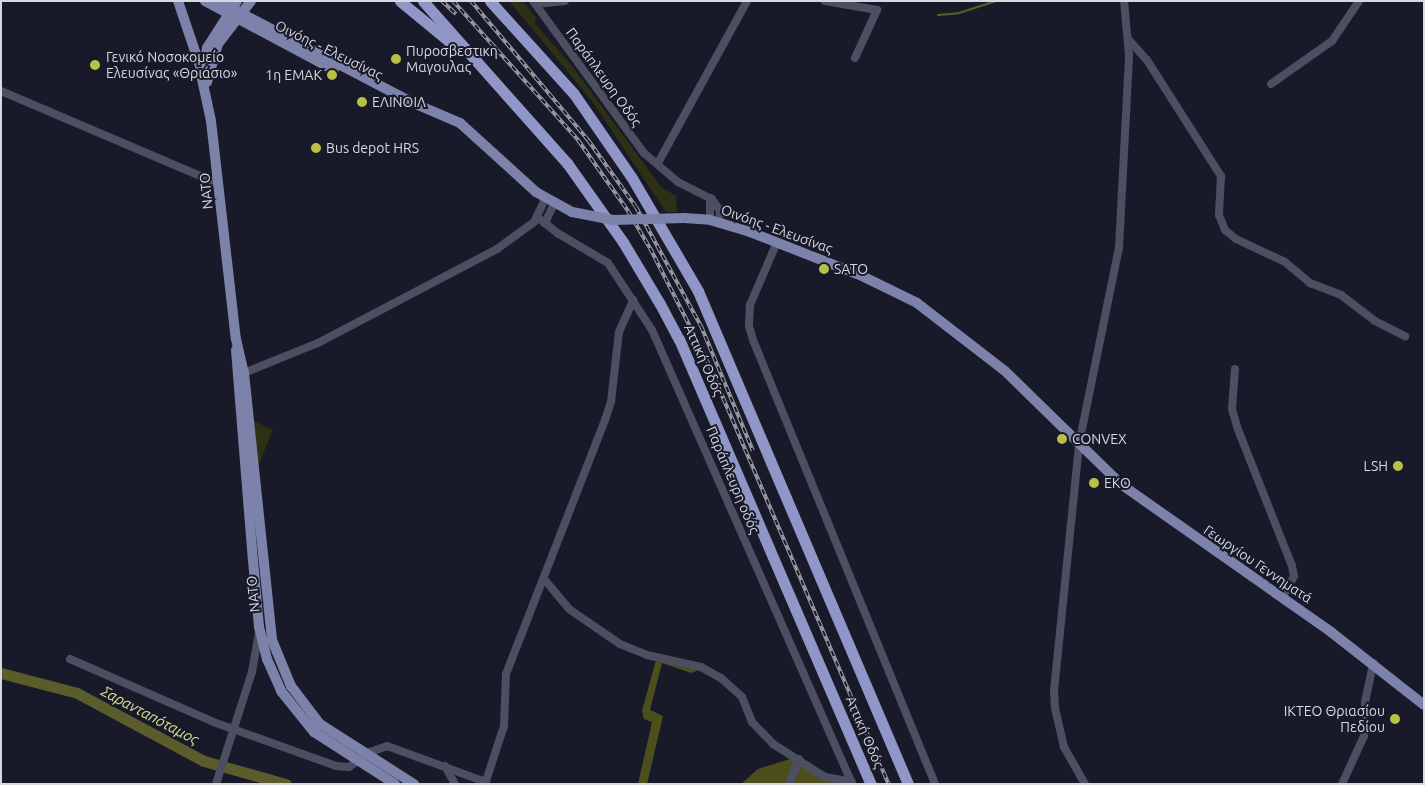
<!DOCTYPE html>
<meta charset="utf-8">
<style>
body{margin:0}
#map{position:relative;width:1425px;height:785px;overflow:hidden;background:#191a29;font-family:Ubuntu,sans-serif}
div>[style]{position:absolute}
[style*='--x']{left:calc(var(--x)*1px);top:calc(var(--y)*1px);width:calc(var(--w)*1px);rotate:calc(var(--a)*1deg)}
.green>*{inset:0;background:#2e3014}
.forest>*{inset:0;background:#4c4f1c}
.stream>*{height:2px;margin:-1px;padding:0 1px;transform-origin:1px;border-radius:1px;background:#5a5d2b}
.river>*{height:11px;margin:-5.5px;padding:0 5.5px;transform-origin:5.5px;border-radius:5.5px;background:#5a5d2b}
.minor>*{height:8px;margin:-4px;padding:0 4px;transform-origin:4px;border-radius:4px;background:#4c4f62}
.major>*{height:10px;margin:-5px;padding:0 5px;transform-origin:5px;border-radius:5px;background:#7d82aa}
.highway>*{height:11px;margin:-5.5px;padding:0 5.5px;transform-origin:5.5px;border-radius:5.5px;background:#9096c7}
.rail>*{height:4px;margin-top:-2px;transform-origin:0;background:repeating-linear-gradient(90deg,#191a29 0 5.5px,#9d9faa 0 11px);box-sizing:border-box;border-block:1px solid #9d9faa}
.major-bridge>*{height:10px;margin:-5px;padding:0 5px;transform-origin:5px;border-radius:5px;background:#7d82aa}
.dots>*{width:14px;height:14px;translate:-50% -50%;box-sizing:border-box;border:2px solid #191a29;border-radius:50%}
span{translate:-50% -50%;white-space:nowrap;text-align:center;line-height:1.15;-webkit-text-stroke:4px #191a29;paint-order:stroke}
.street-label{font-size:14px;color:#d5d7e1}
.poi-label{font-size:14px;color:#d5d7e1}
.left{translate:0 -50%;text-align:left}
.right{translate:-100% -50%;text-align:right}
.water-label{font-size:15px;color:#dae191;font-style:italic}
.frame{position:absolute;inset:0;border:2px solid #d5d7e1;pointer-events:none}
</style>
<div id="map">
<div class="green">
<i style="clip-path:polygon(509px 1px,523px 1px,537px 19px,534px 22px,573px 67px,661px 187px,676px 196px,677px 212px,666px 212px,592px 101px)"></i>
<i style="clip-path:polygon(254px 421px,273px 430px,258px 466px)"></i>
</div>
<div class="forest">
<i style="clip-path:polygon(656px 660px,699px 670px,691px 673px,662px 663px,650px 710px,663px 716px,647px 784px,638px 784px,652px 722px,644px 719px,642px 711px)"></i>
<i style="clip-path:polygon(790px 759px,836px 784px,741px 784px,758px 769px)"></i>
</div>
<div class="stream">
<i style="--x:938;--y:15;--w:21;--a:-5"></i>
<i style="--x:959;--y:13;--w:39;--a:-18"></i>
</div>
<div class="river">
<i style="--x:1;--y:673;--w:79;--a:14.7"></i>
<i style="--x:77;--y:693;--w:144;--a:28.2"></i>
<i style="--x:204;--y:761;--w:85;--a:15.7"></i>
</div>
<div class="minor">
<i style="--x:533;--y:1;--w:188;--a:53.9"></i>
<i style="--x:644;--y:153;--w:45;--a:40.5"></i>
<i style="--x:678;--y:182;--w:38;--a:27"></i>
<i style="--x:712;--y:199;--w:14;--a:56"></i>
<i style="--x:720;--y:211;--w:11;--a:95"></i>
<i style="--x:825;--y:1;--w:53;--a:9.8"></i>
<i style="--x:877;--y:10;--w:53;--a:114.6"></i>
<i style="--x:536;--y:4;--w:29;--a:-6"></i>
<i style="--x:1128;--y:39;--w:28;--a:48"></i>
<i style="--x:1147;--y:60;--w:138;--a:57.5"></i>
<i style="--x:1221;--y:176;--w:39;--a:93"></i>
<i style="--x:1219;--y:215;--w:16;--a:68"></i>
<i style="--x:1225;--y:230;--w:14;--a:39"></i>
<i style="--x:1236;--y:239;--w:54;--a:25.1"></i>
<i style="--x:1285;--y:262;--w:33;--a:40"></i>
<i style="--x:1310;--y:283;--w:33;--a:21"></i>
<i style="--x:1341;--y:295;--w:43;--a:37.4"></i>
<i style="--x:1375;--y:321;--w:34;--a:27"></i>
<i style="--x:1271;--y:84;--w:75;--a:-35.2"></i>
<i style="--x:1332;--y:41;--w:48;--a:-56"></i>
<i style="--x:1;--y:91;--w:237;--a:23.1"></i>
<i style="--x:658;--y:163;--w:185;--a:-61.2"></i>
<i style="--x:710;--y:198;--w:22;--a:90"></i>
<i style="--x:537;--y:217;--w:28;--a:38"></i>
<i style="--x:559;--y:234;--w:57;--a:30.6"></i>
<i style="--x:608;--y:263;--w:80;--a:56.7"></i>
<i style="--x:652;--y:330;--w:496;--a:66.2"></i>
<i style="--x:545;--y:223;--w:21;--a:-65"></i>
<i style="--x:777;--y:242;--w:69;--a:113.2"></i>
<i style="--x:750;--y:305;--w:21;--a:93"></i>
<i style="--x:749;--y:326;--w:15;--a:74"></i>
<i style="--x:753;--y:340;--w:480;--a:67.7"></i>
<i style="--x:1235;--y:369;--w:40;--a:94.3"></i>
<i style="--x:1232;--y:409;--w:19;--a:74"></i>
<i style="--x:1237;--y:427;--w:149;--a:68.4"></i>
<i style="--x:1292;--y:566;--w:10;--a:79"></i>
<i style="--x:1294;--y:576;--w:24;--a:118"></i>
<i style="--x:244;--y:373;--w:80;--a:-22.1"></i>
<i style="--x:318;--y:343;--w:202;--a:-27.7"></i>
<i style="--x:497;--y:249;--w:46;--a:-36.1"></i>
<i style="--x:534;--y:222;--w:25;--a:-64"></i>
<i style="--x:544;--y:579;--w:39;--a:50"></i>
<i style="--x:569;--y:609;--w:62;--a:34.5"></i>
<i style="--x:620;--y:644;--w:29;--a:22"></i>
<i style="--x:647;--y:655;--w:55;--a:12.5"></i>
<i style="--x:701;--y:667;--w:23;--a:29"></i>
<i style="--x:721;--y:678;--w:28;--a:42"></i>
<i style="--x:742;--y:697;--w:27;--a:68"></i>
<i style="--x:752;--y:722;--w:30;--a:46"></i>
<i style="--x:773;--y:744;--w:62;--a:32.4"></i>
<i style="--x:825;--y:777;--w:27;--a:10"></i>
<i style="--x:70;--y:659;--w:159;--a:23.7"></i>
<i style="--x:216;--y:723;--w:127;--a:19.7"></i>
<i style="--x:336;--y:766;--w:13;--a:4"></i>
<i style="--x:349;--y:767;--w:26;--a:-36"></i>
<i style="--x:370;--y:752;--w:18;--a:-19"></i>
<i style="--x:387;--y:746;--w:105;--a:20"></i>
<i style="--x:445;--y:766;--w:21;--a:61"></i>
<i style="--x:216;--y:784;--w:118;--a:-72.2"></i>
<i style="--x:252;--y:672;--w:41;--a:-80.1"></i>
<i style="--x:485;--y:784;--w:61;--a:-71.9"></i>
<i style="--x:504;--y:726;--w:52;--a:-87.8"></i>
<i style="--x:506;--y:674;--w:273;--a:-68.7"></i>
<i style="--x:605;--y:420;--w:19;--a:-72"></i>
<i style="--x:611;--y:402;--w:70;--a:-83.5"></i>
<i style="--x:619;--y:332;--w:35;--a:-66"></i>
<i style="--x:789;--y:784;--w:27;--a:-68"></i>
<i style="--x:1085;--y:784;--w:43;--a:-119.6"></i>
<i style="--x:1064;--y:747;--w:40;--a:-103"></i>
<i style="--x:1055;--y:708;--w:17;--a:-93"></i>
<i style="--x:1054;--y:691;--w:248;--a:-84.2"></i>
<i style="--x:1079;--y:444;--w:200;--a:-78.5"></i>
<i style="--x:1119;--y:248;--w:193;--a:-87"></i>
<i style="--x:1129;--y:55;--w:54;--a:-95.3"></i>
<i style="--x:1342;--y:784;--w:53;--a:-65.4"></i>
<i style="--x:1364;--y:736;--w:34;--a:-88"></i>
<i style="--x:1365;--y:702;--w:40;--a:-78"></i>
</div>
<div class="major">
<i style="--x:178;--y:1;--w:69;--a:71.3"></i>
<i style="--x:205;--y:1;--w:146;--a:28.1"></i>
<i style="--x:218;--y:1;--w:218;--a:27.6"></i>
<i style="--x:411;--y:102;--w:53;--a:23.2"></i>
<i style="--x:460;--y:123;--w:103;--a:42.2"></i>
<i style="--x:536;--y:192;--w:41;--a:29.1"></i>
<i style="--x:237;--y:1;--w:56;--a:122.6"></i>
<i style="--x:207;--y:48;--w:31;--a:99"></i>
<i style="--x:202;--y:79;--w:43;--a:77.9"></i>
<i style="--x:211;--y:121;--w:219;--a:83.5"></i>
<i style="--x:236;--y:339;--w:35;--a:77"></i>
<i style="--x:244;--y:373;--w:268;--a:84"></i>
<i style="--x:272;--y:640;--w:50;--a:67.6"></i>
<i style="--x:291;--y:686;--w:48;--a:52.7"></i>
<i style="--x:320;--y:724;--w:112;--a:32.6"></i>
<i style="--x:207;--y:82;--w:40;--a:-74"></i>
<i style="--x:218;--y:44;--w:54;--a:-52.5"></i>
<i style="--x:684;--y:218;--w:26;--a:4"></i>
<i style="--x:710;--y:220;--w:42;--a:16.7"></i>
<i style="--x:750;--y:232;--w:120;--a:21.4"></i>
<i style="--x:862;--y:276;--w:61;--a:26.1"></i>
<i style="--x:917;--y:303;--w:111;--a:37.7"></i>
<i style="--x:1005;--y:371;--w:163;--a:44.3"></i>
<i style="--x:1122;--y:485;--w:256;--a:35.1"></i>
<i style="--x:1331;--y:632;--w:118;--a:38.1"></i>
<i style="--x:236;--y:350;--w:211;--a:85.4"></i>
<i style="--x:253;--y:560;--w:67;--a:84.9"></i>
<i style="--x:259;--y:627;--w:33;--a:76"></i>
<i style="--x:267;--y:659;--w:35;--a:66"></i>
<i style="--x:281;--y:691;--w:53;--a:51.2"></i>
<i style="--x:314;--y:732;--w:96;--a:32.7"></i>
</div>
<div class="highway">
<i style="--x:400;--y:1;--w:74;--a:39.5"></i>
<i style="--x:423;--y:1;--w:217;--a:48.4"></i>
<i style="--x:567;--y:163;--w:97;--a:54.7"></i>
<i style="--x:623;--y:242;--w:72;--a:59.2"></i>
<i style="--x:660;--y:304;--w:40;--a:62"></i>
<i style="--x:679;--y:339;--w:485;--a:66.7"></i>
<i style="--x:490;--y:1;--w:125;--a:47.9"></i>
<i style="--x:574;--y:94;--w:102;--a:55.4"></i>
<i style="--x:632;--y:178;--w:131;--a:59.7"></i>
<i style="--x:698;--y:291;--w:536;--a:66.93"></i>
</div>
<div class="rail">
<i style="--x:442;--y:1;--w:19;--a:43"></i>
<i style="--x:453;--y:1;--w:187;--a:48"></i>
<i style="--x:578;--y:140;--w:87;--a:54.8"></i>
<i style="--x:628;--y:211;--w:43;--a:59.3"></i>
<i style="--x:650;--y:248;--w:123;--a:63"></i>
<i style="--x:706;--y:358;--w:464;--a:66.8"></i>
<i style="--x:471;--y:1;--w:182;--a:49.9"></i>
<i style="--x:588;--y:140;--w:82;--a:54.4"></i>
<i style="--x:636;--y:207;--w:136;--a:61.4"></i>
<i style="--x:701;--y:326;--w:135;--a:67.4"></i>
</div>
<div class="major-bridge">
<i style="--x:572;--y:212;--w:42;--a:11"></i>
<i style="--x:613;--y:220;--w:71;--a:-1.6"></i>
</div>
<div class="dots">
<i style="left:396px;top:59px;background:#b9c046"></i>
<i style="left:95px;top:65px;background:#b9c046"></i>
<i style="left:332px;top:75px;background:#b9c046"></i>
<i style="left:362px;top:102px;background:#b9c046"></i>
<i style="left:316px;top:148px;background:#b9c046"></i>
<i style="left:824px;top:269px;background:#b9c046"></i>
<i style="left:1062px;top:439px;background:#b9c046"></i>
<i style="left:1398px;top:466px;background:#b9c046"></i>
<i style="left:1094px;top:483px;background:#b9c046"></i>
<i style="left:1395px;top:719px;background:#b9c046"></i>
</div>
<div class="street-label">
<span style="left:329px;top:50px;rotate:26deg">Οινόης - Ελευσίνας</span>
<span style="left:604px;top:77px;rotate:54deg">Παράπλευρη Οδός</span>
<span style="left:206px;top:191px;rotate:-96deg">ΝΑΤΟ</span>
<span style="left:777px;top:229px;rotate:20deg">Οινόης - Ελευσίνας</span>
<span style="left:704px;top:360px;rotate:66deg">Αττική Οδός</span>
<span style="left:733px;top:480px;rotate:67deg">Παράπλευρη οδός</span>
<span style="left:1258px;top:564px;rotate:34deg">Γεωργίου Γεννηματά</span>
<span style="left:253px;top:594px;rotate:-96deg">ΝΑΤΟ</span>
<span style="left:865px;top:732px;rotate:67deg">Αττική Οδός</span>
</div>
<div class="poi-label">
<span class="left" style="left:406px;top:59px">Πυροσβεστικη<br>Μαγουλας</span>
<span class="left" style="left:106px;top:65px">Γενικό Νοσοκομείο<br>Ελευσίνας «Θριάσιο»</span>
<span class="right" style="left:322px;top:75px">1η ΕΜΑΚ</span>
<span class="left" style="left:372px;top:102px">ΕΛΙΝΟΙΛ</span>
<span class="left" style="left:326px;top:148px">Bus depot HRS</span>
<span class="left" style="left:834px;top:269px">SATO</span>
<span class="left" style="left:1072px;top:439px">CONVEX</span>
<span class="right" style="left:1388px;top:466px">LSH</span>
<span class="left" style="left:1104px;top:483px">EKO</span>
<span class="right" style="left:1385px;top:719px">ΙΚΤΕΟ Θριασίου<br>Πεδίου</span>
</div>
<div class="water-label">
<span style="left:150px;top:715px;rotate:28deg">Σαρανταπόταμος</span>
</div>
<div class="frame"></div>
</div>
